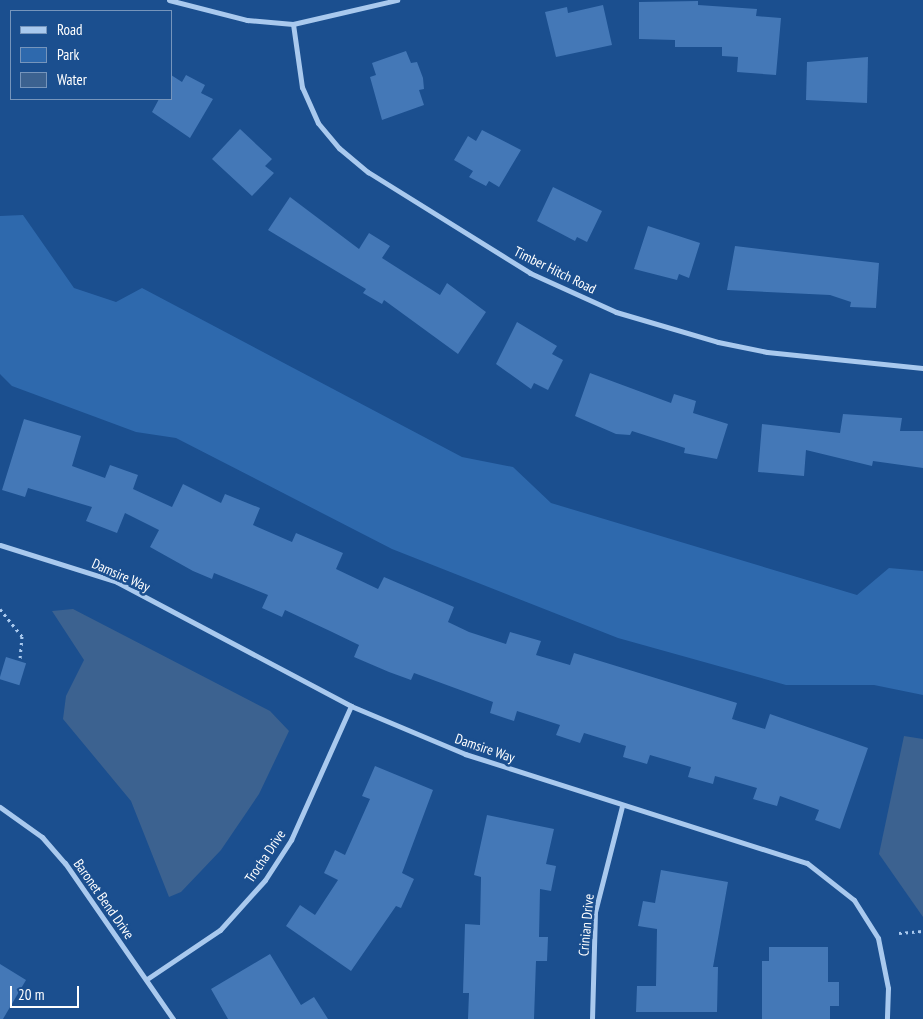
<!DOCTYPE html>
<style>
body{margin:0}
#map{position:relative;width:923px;height:1019px;overflow:hidden;background:#1b4f8f;font-family:"PT Sans Narrow",sans-serif}
div>[style]{position:absolute}
[style*='--x']{left:calc(var(--x)*1px);top:calc(var(--y)*1px);width:calc(var(--w)*1px);rotate:calc(var(--a)*1deg)}
.green>*{inset:0;background:#2e69ad}
.water>*{inset:0;background:#3c6290}
.building>*{inset:0;background:#4478b7;transform-origin:0 0}
.path>*{height:3px;margin-top:-1.5px;transform-origin:0;background:repeating-linear-gradient(90deg,#a9c9ee 0 2.5px,transparent 0 6.5px)}
.street>*{height:5px;margin:-2.5px;padding:0 2.5px;transform-origin:2.5px;border-radius:2.5px;background:#a9c9ee}
span{translate:-50% -50%;white-space:nowrap;text-align:center;line-height:1.15;-webkit-text-stroke:5px #1b4f8f;paint-order:stroke}
.street-label{font-size:14px;color:#fff}
.legend{position:absolute;left:10px;top:10px;width:162px;height:90px;box-sizing:border-box;background:#1b4f8f;border:1px solid #7695bc;margin:0;padding:6px 9px;list-style:none;font-size:15px;color:#fff}
.legend li{display:flex;align-items:center;gap:10px;height:25px}
.legend b{width:25px;border:1px solid #7695bc}
.scale{position:absolute;left:10px;top:986px;width:69px;height:22px;box-sizing:border-box;border:2px solid #fff;border-top:0;padding-left:6px;font-size:15px;line-height:18px;white-space:nowrap;color:#fff;-webkit-text-stroke:4px #1b4f8f;paint-order:stroke}
</style>
<div id="map">
<div class="green">
<i style="clip-path:polygon(23px 215px,74px 288px,116px 302px,142px 288px,462px 457px,513px 467px,551px 503px,857px 595px,889px 568px,923px 571px,923px 695px,874px 685px,786px 685px,618px 638px,392px 549px,176px 438px,136px 432px,12px 386px,0 374px,0 216px)"></i>
</div>
<div class="water">
<i style="clip-path:polygon(73px 609px,270px 711px,289px 731px,259px 794px,221px 850px,181px 892px,169px 897px,131px 801px,63px 719px,66px 696px,84px 660px,52px 611px)"></i>
<i style="clip-path:polygon(904px 736px,923px 739px,923px 917px,879px 854px)"></i>
</div>
<div class="building">
<i style="clip-path:polygon(698px 1px,698px 5px,757px 9px,756px 16px,781px 18px,776px 75px,737px 72px,738px 57px,722px 56px,722px 47px,675px 47px,675px 40px,639px 39px,639px 2px)"></i>
<i style="clip-path:polygon(603px 5px,612px 45px,556px 57px,545px 12px,567px 7px,568px 13px)"></i>
<i style="clip-path:polygon(406px 51px,411px 63px,417px 62px,423px 78px,424px 89px,419px 90px,424px 105px,382px 120px,370px 77px,376px 75px,372px 63px)"></i>
<i style="clip-path:polygon(868px 57px,867px 103px,806px 100px,807px 62px)"></i>
<i style="clip-path:polygon(171px 75px,182px 82px,186px 75px,205px 85px,201px 93px,213px 99px,190px 138px,152px 112px,159px 99px,171px 99px)"></i>
<i style="clip-path:polygon(240px 129px,272px 159px,265px 166px,274px 173px,252px 196px,212px 159px)"></i>
<i style="clip-path:polygon(482px 130px,521px 150px,499px 187px,489px 181px,486px 186px,469px 177px,473px 171px,454px 160px,468px 136px,476px 141px)"></i>
<i style="clip-path:polygon(553px 187px,602px 211px,587px 242px,577px 237px,575px 241px,537px 221px)"></i>
<i style="clip-path:polygon(290px 197px,359px 249px,369px 233px,390px 246px,382px 258px,440px 295px,447px 283px,486px 312px,458px 354px,384px 300px,382px 304px,363px 293px,366px 289px,268px 230px)"></i>
<i style="clip-path:polygon(648px 226px,700px 243px,689px 278px,679px 274px,677px 280px,634px 269px)"></i>
<i style="clip-path:polygon(735px 246px,879px 263px,876px 308px,850px 307px,851px 302px,830px 295px,727px 290px)"></i>
<i style="clip-path:polygon(517px 322px,557px 346px,552px 354px,563px 360px,548px 390px,534px 383px,531px 389px,496px 364px)"></i>
<i style="clip-path:polygon(590px 373px,671px 403px,674px 394px,696px 401px,693px 413px,728px 424px,717px 459px,684px 453px,685px 448px,632px 431px,630px 435px,616px 434px,575px 416px)"></i>
<i style="clip-path:polygon(843px 414px,902px 418px,900px 431px,923px 431px,923px 468px,873px 461px,872px 466px,806px 450px,804px 476px,758px 472px,762px 424px,840px 433px)"></i>
<i style="clip-path:polygon(24px 419px,81px 436px,72px 466px,105px 478px,110px 465px,138px 475px,133px 489px,172px 507px,183px 484px,221px 503px,225px 494px,260px 508px,253px 525px,292px 542px,296px 533px,343px 553px,336px 569px,378px 589px,384px 577px,454px 607px,448px 622px,469px 632px,506px 644px,510px 632px,541px 641px,536px 655px,570px 665px,574px 653px,737px 703px,732px 719px,765px 729px,770px 714px,868px 748px,840px 829px,815px 820px,819px 810px,780px 796px,777px 806px,753px 799px,757px 788px,715px 776px,713px 784px,688px 777px,691px 767px,650px 755px,647px 764px,623px 757px,626px 746px,584px 733px,580px 743px,556px 735px,560px 725px,517px 711px,514px 721px,490px 713px,493px 702px,414px 673px,411px 680px,389px 672px,354px 657px,359px 645px,330px 631px,285px 610px,282px 617px,262px 608px,268px 595px,214px 573px,212px 579px,193px 571px,150px 547px,159px 530px,125px 513px,117px 533px,86px 521px,92px 507px,28px 488px,25px 497px,2px 490px)"></i>
<i style="left:6px;top:657px;width:21px;height:23px;rotate:17deg"></i>
<i style="clip-path:polygon(375px 766px,433px 790px,402px 873px,414px 879px,401px 908px,396px 906px,351px 971px,286px 926px,300px 905px,315px 915px,338px 880px,324px 873px,335px 850px,345px 855px,370px 799px,362px 796px)"></i>
<i style="clip-path:polygon(487px 815px,554px 829px,546px 864px,556px 866px,551px 891px,540px 889px,539px 937px,548px 937px,547px 961px,536px 961px,534px 1019px,468px 1019px,469px 993px,463px 993px,465px 924px,480px 925px,481px 877px,474px 875px)"></i>
<i style="clip-path:polygon(661px 870px,728px 882px,713px 967px,718px 967px,717px 1012px,636px 1012px,637px 986px,656px 986px,657px 929px,638px 926px,643px 901px,655px 903px)"></i>
<i style="clip-path:polygon(769px 947px,828px 947px,828px 982px,839px 982px,839px 1006px,830px 1006px,830px 1019px,762px 1019px,762px 961px,769px 961px)"></i>
<i style="clip-path:polygon(270px 954px,301px 1005px,314px 997px,328px 1019px,228px 1019px,211px 989px)"></i>
<i style="clip-path:polygon(0 964px,26px 980px,3px 1019px,0 1019px)"></i>
</div>
<div class="path">
<i style="--x:0;--y:609;--w:35;--a:51"></i>
<i style="--x:22;--y:636;--w:23;--a:95"></i>
<i style="--x:899;--y:933;--w:24;--a:-5"></i>
</div>
<div class="street">
<i style="--x:169;--y:0;--w:81;--a:14.4"></i>
<i style="--x:247;--y:20;--w:46;--a:5"></i>
<i style="--x:293;--y:24;--w:107;--a:-13"></i>
<i style="--x:293;--y:24;--w:64;--a:81.9"></i>
<i style="--x:302;--y:87;--w:39;--a:66"></i>
<i style="--x:318;--y:123;--w:33;--a:50"></i>
<i style="--x:339;--y:148;--w:38;--a:40"></i>
<i style="--x:368;--y:172;--w:191;--a:31.9"></i>
<i style="--x:530;--y:273;--w:94;--a:24.4"></i>
<i style="--x:616;--y:312;--w:106;--a:16.4"></i>
<i style="--x:718;--y:342;--w:50;--a:11.5"></i>
<i style="--x:767;--y:352;--w:157;--a:5.9"></i>
<i style="--x:0;--y:545;--w:123;--a:17.5"></i>
<i style="--x:117;--y:582;--w:265;--a:27.9"></i>
<i style="--x:351;--y:706;--w:124;--a:22.8"></i>
<i style="--x:465;--y:754;--w:359;--a:17.7"></i>
<i style="--x:807;--y:863;--w:60;--a:38.2"></i>
<i style="--x:854;--y:900;--w:45;--a:57.7"></i>
<i style="--x:878;--y:938;--w:51;--a:78.7"></i>
<i style="--x:888;--y:988;--w:31;--a:92"></i>
<i style="--x:0;--y:807;--w:52;--a:35.5"></i>
<i style="--x:42;--y:837;--w:35;--a:49"></i>
<i style="--x:65;--y:863;--w:190;--a:55.3"></i>
<i style="--x:147;--y:979;--w:88;--a:-33.9"></i>
<i style="--x:220;--y:930;--w:67;--a:-48"></i>
<i style="--x:265;--y:880;--w:48;--a:-57"></i>
<i style="--x:291;--y:840;--w:147;--a:-65.9"></i>
<i style="--x:592;--y:1019;--w:107;--a:-88.4"></i>
<i style="--x:595;--y:912;--w:109;--a:-75.7"></i>
</div>
<div class="street-label">
<span style="left:555px;top:270px;rotate:26deg">Timber Hitch Road</span>
<span style="left:121px;top:575px;rotate:24deg">Damsire Way</span>
<span style="left:485px;top:748px;rotate:19deg">Damsire Way</span>
<span style="left:265px;top:856px;rotate:-56deg">Trocha Drive</span>
<span style="left:104px;top:899px;rotate:55deg">Baronet Bend Drive</span>
<span style="left:586px;top:925px;rotate:-85deg">Crinian Drive</span>
</div>
<ul class="legend">
<li><b style="height:6px;background:#a9c9ee"></b>Road</li>
<li><b style="height:14px;background:#2e69ad"></b>Park</li>
<li><b style="height:14px;background:#3c6290"></b>Water</li>
</ul>
<div class="scale">20 m</div>
</div>
